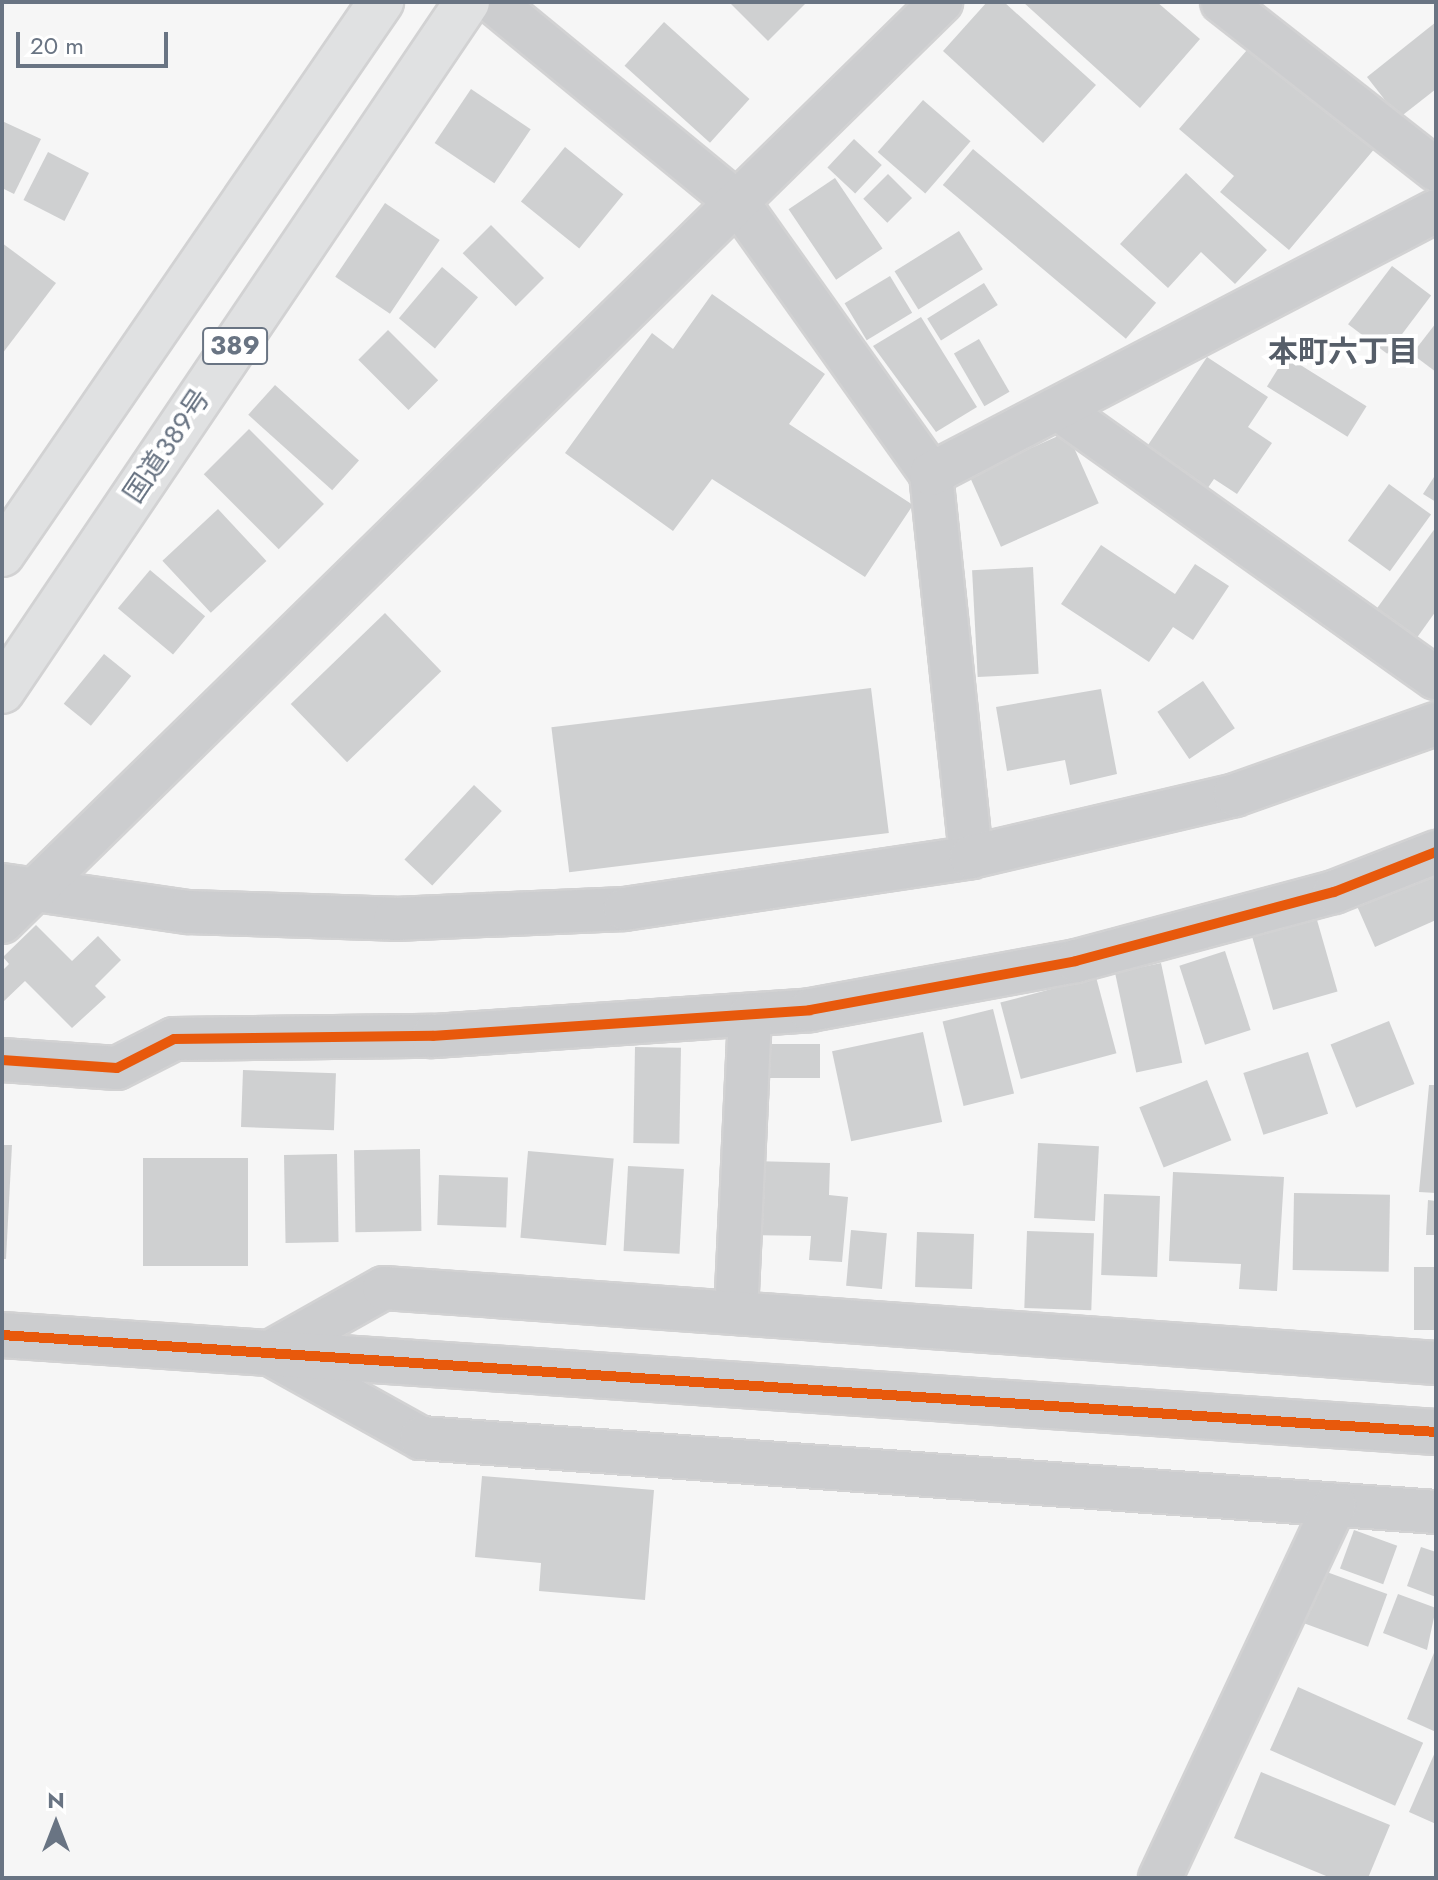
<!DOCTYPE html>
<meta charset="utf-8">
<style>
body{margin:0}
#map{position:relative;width:1438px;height:1880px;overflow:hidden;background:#f6f6f6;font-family:Jost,"Noto Sans JP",sans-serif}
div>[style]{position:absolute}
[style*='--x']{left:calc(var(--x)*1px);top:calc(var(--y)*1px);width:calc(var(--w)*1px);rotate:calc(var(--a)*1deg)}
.building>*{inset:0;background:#cfd0d1;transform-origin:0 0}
.roads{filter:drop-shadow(2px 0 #d2d2d3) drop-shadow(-2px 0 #d2d2d3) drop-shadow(0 2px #d2d2d3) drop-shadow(0 -2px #d2d2d3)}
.minor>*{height:42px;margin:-21px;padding:0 21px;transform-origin:21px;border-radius:21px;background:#cccdcf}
.tertiary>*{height:44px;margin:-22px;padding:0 22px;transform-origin:22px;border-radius:22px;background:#cccdcf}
.trunk>*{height:44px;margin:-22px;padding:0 22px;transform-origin:22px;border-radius:22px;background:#e0e1e2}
.cycleway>*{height:10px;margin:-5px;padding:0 5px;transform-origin:5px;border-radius:5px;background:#e8590c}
span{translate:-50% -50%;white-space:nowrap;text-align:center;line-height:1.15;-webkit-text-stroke:8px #fff;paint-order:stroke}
.shield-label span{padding:2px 6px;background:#fff;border:2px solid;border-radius:6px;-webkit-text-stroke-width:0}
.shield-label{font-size:26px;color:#697483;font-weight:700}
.street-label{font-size:28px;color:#697483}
.neighbourhood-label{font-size:30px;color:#565e69;font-weight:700}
.frame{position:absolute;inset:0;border:4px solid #697483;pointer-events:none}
.north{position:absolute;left:16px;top:1784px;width:80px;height:80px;-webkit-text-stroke:6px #fff;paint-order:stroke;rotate:0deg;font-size:22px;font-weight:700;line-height:32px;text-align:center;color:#697483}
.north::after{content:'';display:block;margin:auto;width:28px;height:36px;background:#697483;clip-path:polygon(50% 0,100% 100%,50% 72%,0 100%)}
.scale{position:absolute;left:16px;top:32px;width:152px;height:36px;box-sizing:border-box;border:4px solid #697483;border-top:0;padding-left:10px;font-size:24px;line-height:28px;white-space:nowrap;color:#697483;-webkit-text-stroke:6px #fff;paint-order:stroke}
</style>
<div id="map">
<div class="building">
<i style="clip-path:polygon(729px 2px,807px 2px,768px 41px)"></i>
<i style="clip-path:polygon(987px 2px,1004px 2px,1096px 85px,1043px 143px,943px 51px)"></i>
<i style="clip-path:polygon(1023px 2px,1157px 2px,1200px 39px,1140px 108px)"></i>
<i style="left:664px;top:22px;width:115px;height:59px;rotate:42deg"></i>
<i style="clip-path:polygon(1436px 22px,1436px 89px,1399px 118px,1367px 77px)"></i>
<i style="clip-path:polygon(1253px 43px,1376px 147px,1289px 250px,1220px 192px,1234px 176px,1179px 129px)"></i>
<i style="left:471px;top:89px;width:72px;height:65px;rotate:34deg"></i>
<i style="left:923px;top:100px;width:63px;height:69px;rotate:41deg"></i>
<i style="clip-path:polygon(2px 121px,41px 139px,14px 194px,2px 188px)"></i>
<i style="left:854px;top:139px;width:38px;height:39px;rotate:43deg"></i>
<i style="left:565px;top:147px;width:75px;height:70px;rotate:39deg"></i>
<i style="left:973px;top:149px;width:239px;height:47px;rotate:40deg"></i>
<i style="left:48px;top:152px;width:46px;height:54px;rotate:27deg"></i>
<i style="clip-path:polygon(1186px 173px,1267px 250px,1235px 284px,1201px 252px,1168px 288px,1120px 244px)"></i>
<i style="left:888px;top:174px;width:34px;height:35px;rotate:45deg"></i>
<i style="left:835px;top:178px;width:85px;height:56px;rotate:56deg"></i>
<i style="left:385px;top:203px;width:66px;height:89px;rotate:34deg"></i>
<i style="left:491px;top:225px;width:75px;height:40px;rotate:45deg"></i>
<i style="left:959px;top:231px;width:45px;height:76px;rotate:58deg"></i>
<i style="clip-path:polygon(2px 243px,56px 283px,2px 354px)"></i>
<i style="left:1392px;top:266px;width:49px;height:73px;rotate:37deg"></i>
<i style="left:442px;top:267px;width:47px;height:67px;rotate:40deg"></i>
<i style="left:890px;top:276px;width:43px;height:53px;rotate:59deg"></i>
<i style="left:984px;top:283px;width:26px;height:67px;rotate:58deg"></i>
<i style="clip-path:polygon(712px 294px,825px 374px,789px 424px,913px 505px,865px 577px,712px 479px,673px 531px,565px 453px,652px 333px,673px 349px)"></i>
<i style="clip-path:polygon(921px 317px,977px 407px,936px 432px,873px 346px)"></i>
<i style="clip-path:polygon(1436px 323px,1436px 372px,1412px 354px)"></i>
<i style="left:388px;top:330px;width:71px;height:42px;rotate:45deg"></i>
<i style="left:979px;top:339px;width:61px;height:29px;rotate:60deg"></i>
<i style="left:1286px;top:356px;width:95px;height:36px;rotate:32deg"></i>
<i style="clip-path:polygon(1207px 357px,1268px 397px,1248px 427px,1272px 443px,1237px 494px,1214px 479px,1207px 489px,1146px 448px)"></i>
<i style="left:275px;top:385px;width:113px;height:40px;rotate:42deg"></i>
<i style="left:249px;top:429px;width:106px;height:64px;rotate:45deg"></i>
<i style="left:1067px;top:432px;width:78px;height:107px;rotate:66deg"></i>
<i style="clip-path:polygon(1436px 474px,1436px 502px,1423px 494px)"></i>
<i style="left:1389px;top:484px;width:52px;height:70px;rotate:36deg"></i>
<i style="left:218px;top:509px;width:71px;height:76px;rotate:47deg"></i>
<i style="clip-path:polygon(1436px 527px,1436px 611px,1416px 639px,1375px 611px)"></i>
<i style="clip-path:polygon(1101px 545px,1175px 594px,1195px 564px,1229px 586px,1193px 640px,1173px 627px,1149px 662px,1061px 604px)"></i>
<i style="left:1033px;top:567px;width:107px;height:61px;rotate:87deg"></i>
<i style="left:150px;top:570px;width:72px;height:50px;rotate:40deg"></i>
<i style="left:385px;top:613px;width:81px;height:131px;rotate:46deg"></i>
<i style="left:104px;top:654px;width:35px;height:64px;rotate:39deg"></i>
<i style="left:1203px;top:681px;width:57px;height:55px;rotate:56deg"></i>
<i style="left:871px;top:688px;width:146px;height:322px;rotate:83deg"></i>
<i style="clip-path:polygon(1101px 689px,1117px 774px,1070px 785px,1065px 760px,1007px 771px,996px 707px)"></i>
<i style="left:474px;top:785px;width:38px;height:102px;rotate:43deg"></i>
<i style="clip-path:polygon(1436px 873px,1436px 920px,1375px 947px,1353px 897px)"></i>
<i style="left:1313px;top:906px;width:89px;height:67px;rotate:74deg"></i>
<i style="clip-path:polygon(36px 925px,72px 961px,98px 936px,121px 960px,95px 986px,106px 997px,72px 1028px,25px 981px,2px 1003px,2px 971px,9px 964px,3px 957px)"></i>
<i style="left:1225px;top:951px;width:83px;height:48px;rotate:72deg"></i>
<i style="left:1161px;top:963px;width:102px;height:47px;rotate:78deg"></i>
<i style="left:1096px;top:977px;width:79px;height:99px;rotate:75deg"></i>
<i style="left:993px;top:1009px;width:87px;height:52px;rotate:76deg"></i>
<i style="left:1389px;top:1021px;width:68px;height:63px;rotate:68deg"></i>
<i style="left:923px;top:1032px;width:92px;height:93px;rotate:78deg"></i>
<i style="left:770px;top:1044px;width:50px;height:34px"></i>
<i style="left:635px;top:1047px;width:46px;height:96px;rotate:1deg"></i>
<i style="left:1308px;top:1052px;width:65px;height:68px;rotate:72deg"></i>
<i style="left:243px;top:1070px;width:93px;height:57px;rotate:2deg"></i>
<i style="left:1207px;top:1080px;width:65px;height:73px;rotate:68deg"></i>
<i style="clip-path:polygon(1429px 1085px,1436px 1085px,1436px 1193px,1419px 1192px)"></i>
<i style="left:1038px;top:1143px;width:61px;height:75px;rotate:3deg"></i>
<i style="clip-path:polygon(2px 1145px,12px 1145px,6px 1259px,2px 1259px)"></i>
<i style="left:420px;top:1149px;width:82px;height:66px;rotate:89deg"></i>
<i style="left:528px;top:1151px;width:86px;height:87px;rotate:5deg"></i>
<i style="left:337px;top:1154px;width:88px;height:53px;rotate:89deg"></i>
<i style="left:143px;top:1158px;width:105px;height:108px"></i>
<i style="clip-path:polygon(757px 1161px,830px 1163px,829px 1195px,848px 1197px,842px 1262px,809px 1260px,811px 1236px,755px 1235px)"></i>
<i style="left:628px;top:1166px;width:56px;height:85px;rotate:3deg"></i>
<i style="clip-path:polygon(1173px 1172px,1284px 1177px,1277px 1291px,1239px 1289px,1241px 1264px,1169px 1261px)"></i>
<i style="left:439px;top:1175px;width:69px;height:50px;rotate:2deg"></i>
<i style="left:1294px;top:1193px;width:96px;height:77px;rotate:1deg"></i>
<i style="left:1104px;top:1194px;width:56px;height:81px;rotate:2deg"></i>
<i style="clip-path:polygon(1428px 1200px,1436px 1201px,1436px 1235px,1426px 1235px)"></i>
<i style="left:851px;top:1230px;width:36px;height:56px;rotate:5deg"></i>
<i style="left:1027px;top:1231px;width:67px;height:77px;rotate:2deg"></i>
<i style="left:917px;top:1232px;width:57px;height:55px;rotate:2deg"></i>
<i style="left:1414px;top:1267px;width:22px;height:63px"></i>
<i style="clip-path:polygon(482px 1476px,654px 1490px,645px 1600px,539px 1591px,541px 1563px,475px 1557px)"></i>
<i style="left:1354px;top:1530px;width:46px;height:41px;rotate:20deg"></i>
<i style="clip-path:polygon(1421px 1547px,1436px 1552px,1436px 1597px,1407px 1586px)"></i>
<i style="left:1313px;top:1567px;width:79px;height:56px;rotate:20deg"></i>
<i style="clip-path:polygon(1398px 1594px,1436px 1608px,1427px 1650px,1383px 1633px)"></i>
<i style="clip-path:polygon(1436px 1648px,1436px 1732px,1407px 1719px)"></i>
<i style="left:1298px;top:1687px;width:137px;height:69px;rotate:24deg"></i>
<i style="clip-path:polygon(1436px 1750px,1436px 1824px,1409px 1812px)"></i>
<i style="clip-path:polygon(1261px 1772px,1390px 1825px,1368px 1878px,1331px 1878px,1234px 1838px)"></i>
</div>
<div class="roads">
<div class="minor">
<i style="--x:493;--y:2;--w:318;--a:39.4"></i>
<i style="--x:739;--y:204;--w:331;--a:54.6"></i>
<i style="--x:931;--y:474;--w:385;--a:84"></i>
<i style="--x:1222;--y:2;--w:272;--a:38.1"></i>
<i style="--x:1061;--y:411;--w:460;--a:35.5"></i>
<i style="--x:931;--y:474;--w:569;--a:-27.51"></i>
<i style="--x:2;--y:885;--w:188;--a:8.3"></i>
<i style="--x:188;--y:912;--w:207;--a:1.9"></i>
<i style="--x:395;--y:919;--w:230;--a:-2.5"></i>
<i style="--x:625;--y:909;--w:350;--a:-8.5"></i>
<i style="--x:971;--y:857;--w:271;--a:-13.2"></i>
<i style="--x:1235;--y:795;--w:213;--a:-19.5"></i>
<i style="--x:2;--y:922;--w:1315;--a:-44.41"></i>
<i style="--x:2;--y:1060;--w:115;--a:4"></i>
<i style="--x:117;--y:1068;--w:64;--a:-27"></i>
<i style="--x:174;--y:1039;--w:259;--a:-0.7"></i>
<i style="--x:433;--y:1036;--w:378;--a:-3.9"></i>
<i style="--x:810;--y:1010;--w:270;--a:-10.4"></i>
<i style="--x:1076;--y:961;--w:267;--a:-15"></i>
<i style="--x:1334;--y:892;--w:110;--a:-21.4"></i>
<i style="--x:736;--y:1313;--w:298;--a:-87.3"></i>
<i style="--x:268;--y:1353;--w:175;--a:29.1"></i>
<i style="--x:421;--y:1438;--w:1018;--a:4.17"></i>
<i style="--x:268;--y:1353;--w:133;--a:-29.3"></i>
<i style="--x:384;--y:1288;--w:1055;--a:4.08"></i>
<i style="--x:1160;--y:1878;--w:412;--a:-64.9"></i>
</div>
<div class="tertiary">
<i style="--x:2;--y:1335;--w:1437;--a:3.87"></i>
</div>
<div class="trunk">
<i style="--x:2;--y:554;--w:670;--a:-55.53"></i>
<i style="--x:2;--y:691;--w:831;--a:-55.98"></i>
</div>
</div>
<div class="cycleway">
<i style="--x:2;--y:1060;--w:115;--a:4"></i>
<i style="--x:117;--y:1068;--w:64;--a:-27"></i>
<i style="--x:174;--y:1039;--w:259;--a:-0.7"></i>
<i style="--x:433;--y:1036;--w:378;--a:-3.9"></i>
<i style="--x:810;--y:1010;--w:270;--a:-10.4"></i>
<i style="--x:1076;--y:961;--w:267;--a:-15"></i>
<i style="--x:1334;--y:892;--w:110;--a:-21.4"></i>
<i style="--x:2;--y:1335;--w:1437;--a:3.87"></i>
</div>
<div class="shield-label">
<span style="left:235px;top:346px">389</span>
</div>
<div class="street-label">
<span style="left:167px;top:446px;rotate:-56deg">国道389号</span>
</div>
<div class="neighbourhood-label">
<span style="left:1343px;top:352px">本町六丁目</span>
</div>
<div class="frame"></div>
<div class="north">N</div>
<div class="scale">20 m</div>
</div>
